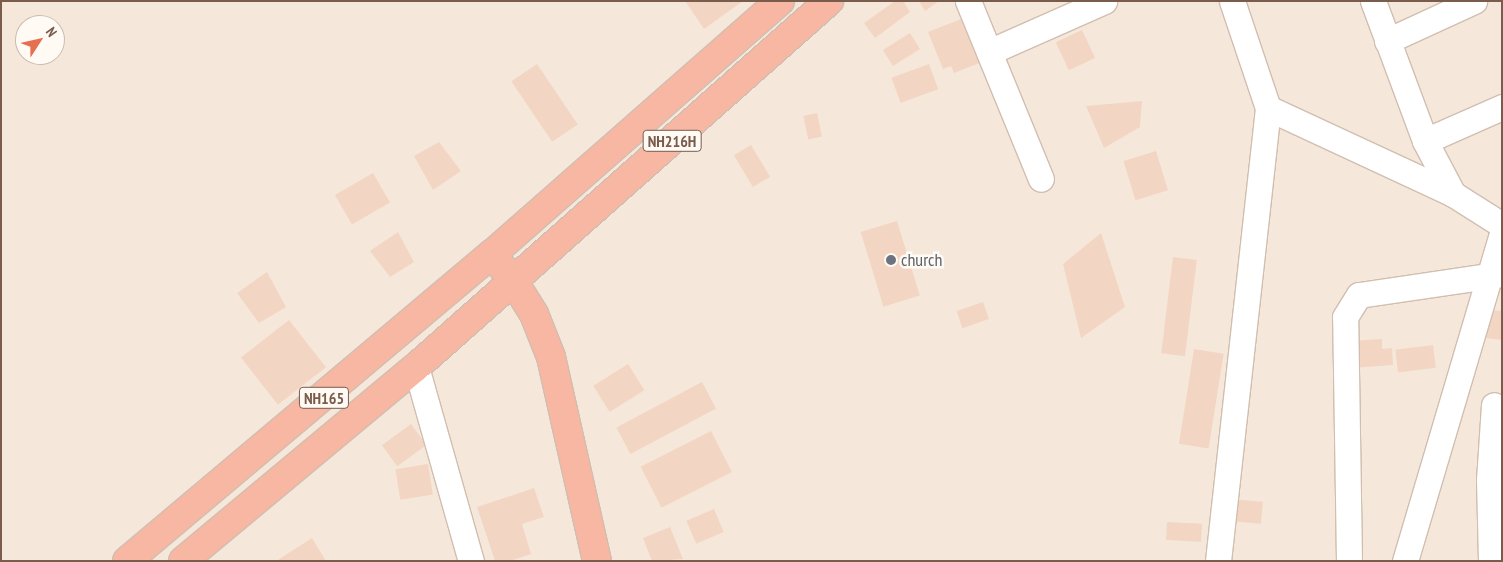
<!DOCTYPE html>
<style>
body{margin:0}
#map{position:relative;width:1503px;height:562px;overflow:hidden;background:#fdf6ec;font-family:"PT Sans Narrow",sans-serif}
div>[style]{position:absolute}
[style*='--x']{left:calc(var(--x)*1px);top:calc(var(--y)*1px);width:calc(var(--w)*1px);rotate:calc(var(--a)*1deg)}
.residential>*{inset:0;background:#f5e8da}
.building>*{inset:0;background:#f3d5c3;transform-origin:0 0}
.roads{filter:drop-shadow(1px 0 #d1beb0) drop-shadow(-1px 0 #d1beb0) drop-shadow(0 1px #d1beb0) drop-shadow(0 -1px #d1beb0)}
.street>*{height:25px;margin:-12.5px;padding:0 12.5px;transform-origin:12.5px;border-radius:12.5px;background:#fff}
.highway>*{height:28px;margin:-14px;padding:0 14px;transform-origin:14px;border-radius:14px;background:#f7b7a3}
.dots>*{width:14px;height:14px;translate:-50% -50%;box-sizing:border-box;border:2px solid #fffaf3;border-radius:50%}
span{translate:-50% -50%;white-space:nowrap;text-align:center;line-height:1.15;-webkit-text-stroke:5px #fffaf3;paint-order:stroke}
.shield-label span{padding:1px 4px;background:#fffaf3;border:1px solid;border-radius:4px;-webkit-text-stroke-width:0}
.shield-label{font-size:16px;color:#7a5c4d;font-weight:700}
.worship-label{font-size:18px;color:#5b616d}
.left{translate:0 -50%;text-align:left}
.frame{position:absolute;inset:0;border:2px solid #7a5c4d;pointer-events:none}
.north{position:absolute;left:15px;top:15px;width:50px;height:50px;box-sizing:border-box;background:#fffaf3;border:1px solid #cabbb1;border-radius:50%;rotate:55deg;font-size:14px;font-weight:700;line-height:20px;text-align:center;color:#7a5c4d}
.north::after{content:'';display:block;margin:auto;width:18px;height:22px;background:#e76f51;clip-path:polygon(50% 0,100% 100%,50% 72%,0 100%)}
</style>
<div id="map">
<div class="residential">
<i style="clip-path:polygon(evenodd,1px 1px,1502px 1px,1502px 561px,1px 561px,1px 1px,25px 25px,55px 25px,55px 55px,25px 55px,25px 25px)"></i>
</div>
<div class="building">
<i style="clip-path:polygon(685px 1px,743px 1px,704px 29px)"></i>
<i style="clip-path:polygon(895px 1px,903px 1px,910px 12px,875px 38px,864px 23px)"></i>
<i style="clip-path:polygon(919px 1px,939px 1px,925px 11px)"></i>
<i style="clip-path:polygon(969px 16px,987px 60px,954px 73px,951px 66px,943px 69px,928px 32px)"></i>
<i style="left:1082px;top:30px;width:31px;height:29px;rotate:65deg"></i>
<i style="left:910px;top:33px;width:19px;height:32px;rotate:58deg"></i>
<i style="left:537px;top:64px;width:73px;height:31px;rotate:56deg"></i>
<i style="left:929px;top:64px;width:27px;height:40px;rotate:70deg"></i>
<i style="clip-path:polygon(1142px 101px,1140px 127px,1104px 148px,1086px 106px)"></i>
<i style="left:817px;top:113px;width:24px;height:14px;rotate:78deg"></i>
<i style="clip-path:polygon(439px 142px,461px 171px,433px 190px,414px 156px)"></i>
<i style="left:751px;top:145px;width:37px;height:20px;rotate:59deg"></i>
<i style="left:1156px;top:151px;width:41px;height:34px;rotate:73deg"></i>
<i style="left:373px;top:173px;width:34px;height:44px;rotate:60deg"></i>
<i style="left:897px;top:221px;width:78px;height:38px;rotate:73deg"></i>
<i style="clip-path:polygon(398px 232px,414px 262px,390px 277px,370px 251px)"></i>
<i style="clip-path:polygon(1101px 233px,1125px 307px,1081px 338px,1063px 264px)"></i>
<i style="left:1173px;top:257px;width:24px;height:97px;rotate:7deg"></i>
<i style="clip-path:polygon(267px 272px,286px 307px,259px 323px,237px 293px)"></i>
<i style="left:983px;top:302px;width:18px;height:28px;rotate:71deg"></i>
<i style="clip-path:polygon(1488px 310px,1502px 311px,1502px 340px,1485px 338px)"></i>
<i style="left:289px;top:320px;width:60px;height:61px;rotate:52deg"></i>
<i style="clip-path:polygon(1382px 339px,1382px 349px,1392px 348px,1393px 365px,1352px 368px,1350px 341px)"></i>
<i style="left:1433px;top:345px;width:23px;height:38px;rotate:83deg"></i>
<i style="left:1194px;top:349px;width:30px;height:96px;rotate:9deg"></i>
<i style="left:628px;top:364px;width:31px;height:41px;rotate:58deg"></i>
<i style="left:702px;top:382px;width:30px;height:97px;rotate:62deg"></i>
<i style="left:411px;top:424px;width:26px;height:36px;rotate:54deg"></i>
<i style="left:711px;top:431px;width:46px;height:79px;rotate:63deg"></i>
<i style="left:428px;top:464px;width:31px;height:33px;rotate:81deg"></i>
<i style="clip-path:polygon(534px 488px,544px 517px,522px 524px,531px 554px,510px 561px,495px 561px,477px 507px)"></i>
<i style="left:1231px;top:499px;width:32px;height:22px;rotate:5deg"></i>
<i style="left:714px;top:509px;width:25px;height:30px;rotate:67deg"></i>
<i style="left:1167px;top:522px;width:35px;height:18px;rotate:3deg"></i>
<i style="clip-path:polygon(670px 527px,683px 559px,652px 561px,643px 538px)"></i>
<i style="clip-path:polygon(312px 538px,326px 561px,276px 561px)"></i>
</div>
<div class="roads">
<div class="street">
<i style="--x:968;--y:1;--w:192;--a:67.7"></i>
<i style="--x:1232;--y:1;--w:113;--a:71.4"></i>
<i style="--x:1268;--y:108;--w:204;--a:24.9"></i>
<i style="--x:1453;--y:194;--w:58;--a:32.3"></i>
<i style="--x:1373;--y:1;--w:149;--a:69.6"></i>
<i style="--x:1425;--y:141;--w:60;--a:62.2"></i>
<i style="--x:1387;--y:41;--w:96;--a:-24.7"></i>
<i style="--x:989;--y:52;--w:126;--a:-23.9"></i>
<i style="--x:1425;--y:141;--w:84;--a:-23.8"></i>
<i style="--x:416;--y:367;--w:202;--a:74.2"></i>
<i style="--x:1218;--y:561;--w:456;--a:-83.7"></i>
<i style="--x:1349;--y:561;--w:244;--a:-90.9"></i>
<i style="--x:1345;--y:317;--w:26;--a:-58"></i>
<i style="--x:1359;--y:295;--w:145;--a:-8.4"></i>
<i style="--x:1405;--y:561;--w:342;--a:-73.5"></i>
<i style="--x:1491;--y:561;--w:81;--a:-91.4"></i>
<i style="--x:1489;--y:480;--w:75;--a:-86.2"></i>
</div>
<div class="highway">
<i style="--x:492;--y:254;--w:383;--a:-41.3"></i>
<i style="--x:127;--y:561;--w:477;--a:-40.1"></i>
<i style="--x:492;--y:254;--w:36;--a:52"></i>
<i style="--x:514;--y:282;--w:38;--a:58"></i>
<i style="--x:534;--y:314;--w:46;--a:68.4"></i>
<i style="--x:551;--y:357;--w:209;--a:77.3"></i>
<i style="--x:183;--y:561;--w:303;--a:-39.8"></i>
<i style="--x:416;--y:367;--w:552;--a:-41.55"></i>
</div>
</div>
<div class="dots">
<i style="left:891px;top:260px;background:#6b7280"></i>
</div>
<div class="shield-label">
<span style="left:672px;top:141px">NH216H</span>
<span style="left:324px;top:398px">NH165</span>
</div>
<div class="worship-label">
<span class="left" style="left:901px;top:260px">church</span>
</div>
<div class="frame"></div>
<div class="north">N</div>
</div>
